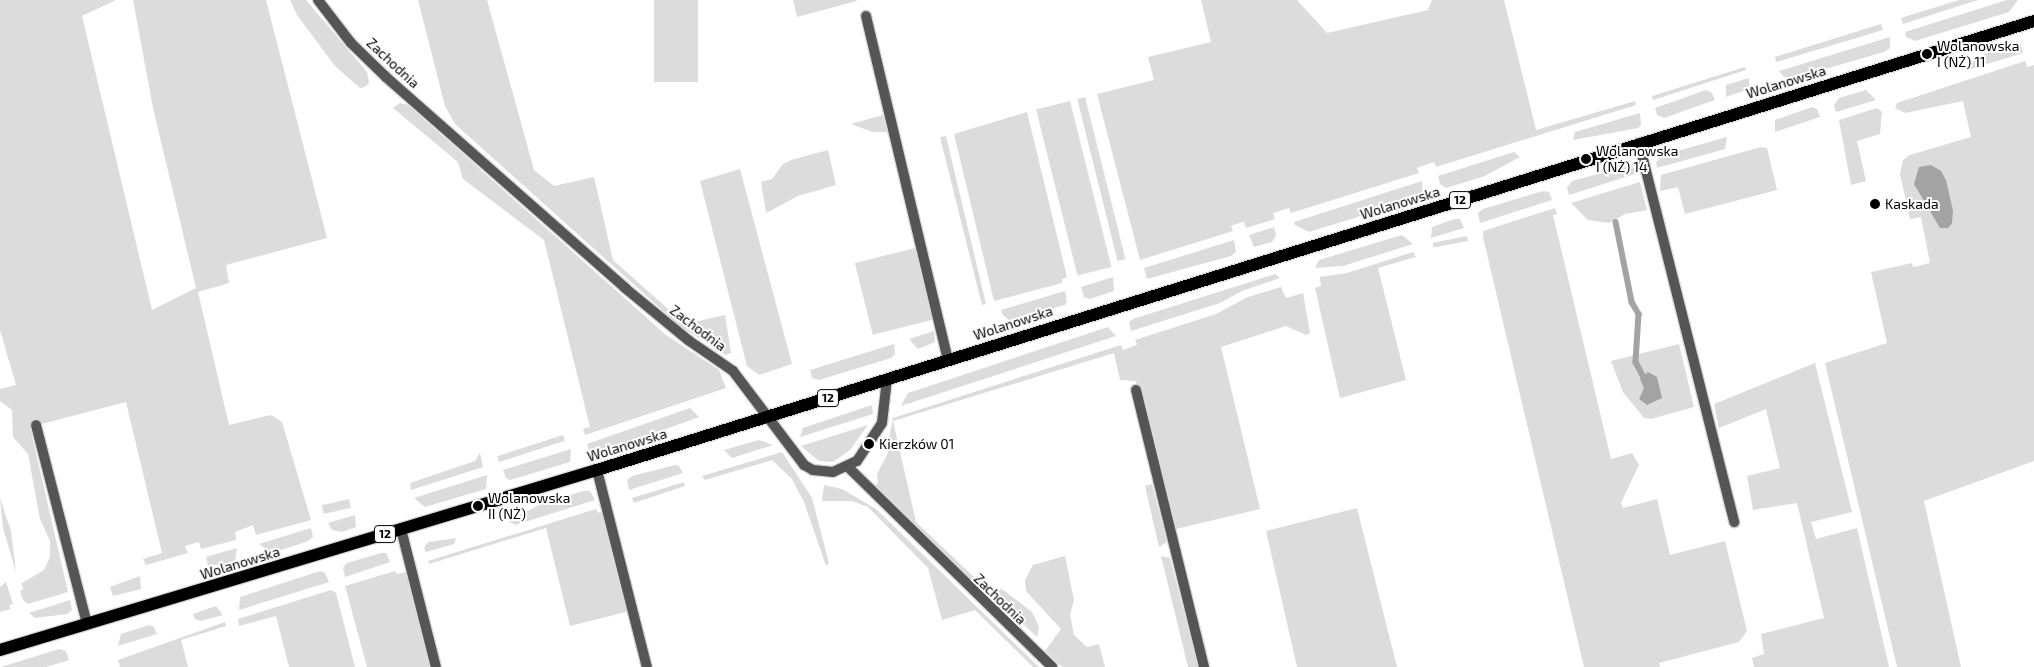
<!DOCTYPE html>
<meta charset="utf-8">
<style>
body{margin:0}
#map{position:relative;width:2034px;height:667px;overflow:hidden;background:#fff;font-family:"Exo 2",sans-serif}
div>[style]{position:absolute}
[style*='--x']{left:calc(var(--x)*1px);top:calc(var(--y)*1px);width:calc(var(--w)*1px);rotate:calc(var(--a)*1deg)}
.green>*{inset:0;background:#dcdcdc;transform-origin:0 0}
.water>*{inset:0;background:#a3a3a3}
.stream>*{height:5.5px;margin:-2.75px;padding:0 2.75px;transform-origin:2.75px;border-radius:2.75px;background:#a3a3a3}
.roads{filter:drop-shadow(1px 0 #dbdbdb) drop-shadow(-1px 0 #dbdbdb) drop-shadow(0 1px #dbdbdb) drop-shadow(0 -1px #dbdbdb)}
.lane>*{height:10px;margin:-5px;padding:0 5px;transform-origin:5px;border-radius:5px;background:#555}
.street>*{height:10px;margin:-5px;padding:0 5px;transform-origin:5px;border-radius:5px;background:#555}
.primary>*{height:12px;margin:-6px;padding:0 6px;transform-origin:6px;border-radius:6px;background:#000}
.dots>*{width:14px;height:14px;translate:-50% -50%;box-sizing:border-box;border:2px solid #fff;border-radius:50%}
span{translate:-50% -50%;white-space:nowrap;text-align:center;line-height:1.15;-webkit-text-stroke:4px #fff;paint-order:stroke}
.shield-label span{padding:1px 4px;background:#fff;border:1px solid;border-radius:4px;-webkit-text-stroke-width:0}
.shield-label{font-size:12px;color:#000;font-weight:700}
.poi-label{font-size:14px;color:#000}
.left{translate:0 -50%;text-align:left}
.street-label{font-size:14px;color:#000}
</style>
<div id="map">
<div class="green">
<i style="clip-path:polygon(0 0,116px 0,82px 16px,152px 310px,196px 288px,153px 108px,133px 0,266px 0,327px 238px,226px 265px,229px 283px,198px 292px,229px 425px,271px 415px,282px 422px,311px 520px,256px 535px,253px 525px,235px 532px,236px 540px,201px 549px,199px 542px,185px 546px,188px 553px,146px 565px,143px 559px,162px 553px,126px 402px,30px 427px,68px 592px,28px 604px,23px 600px,20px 591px,23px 590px,22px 583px,44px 570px,50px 557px,50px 541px,40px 519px,28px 454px,13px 437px,12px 410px,0 401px,0 389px,16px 385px,0 330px)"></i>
<i style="clip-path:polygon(290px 0,306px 0,367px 72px,369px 83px,365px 87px,360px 88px,335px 66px,297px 15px)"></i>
<i style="clip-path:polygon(418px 0,487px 0,534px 170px,554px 186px,594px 177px,613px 260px,685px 324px,725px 315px,731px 353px,726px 355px,680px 326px,455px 124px,445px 106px)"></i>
<i style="left:654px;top:0;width:44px;height:82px"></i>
<i style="clip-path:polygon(793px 0,856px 0,857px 1px,797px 17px)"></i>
<i style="clip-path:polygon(1201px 0,1297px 0,1327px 33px,1428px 10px,1432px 0,1504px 0,1536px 130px,1635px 101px,1636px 105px,1436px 167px,1434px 162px,1417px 168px,1419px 173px,1291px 213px,1289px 208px,1273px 213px,1275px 219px,1246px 228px,1244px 222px,1239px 223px,1231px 226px,1233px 231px,1140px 260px,1097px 94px,1154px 80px,1148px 57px,1211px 42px)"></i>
<i style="clip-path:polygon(1959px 0,1978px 0,1903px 24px,1901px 18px)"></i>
<i style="clip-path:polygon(2007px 0,2018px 0,2009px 12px,1915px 41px,1906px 37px,1905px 32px)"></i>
<i style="clip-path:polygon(1881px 24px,1883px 30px,1776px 62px,1775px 57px)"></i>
<i style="clip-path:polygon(1890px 37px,1890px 48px,1884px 52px,1794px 78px,1784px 77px,1779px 71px)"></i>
<i style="clip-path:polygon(2013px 43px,2021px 45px,2023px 53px,1971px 69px,1966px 66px,1996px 47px)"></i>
<i style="clip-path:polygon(2025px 61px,2027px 67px,2034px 65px,2034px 461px,1924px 501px,1961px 667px,1897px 667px,1825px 363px,1887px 343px,1871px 272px,1912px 263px,1913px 267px,1930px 263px,1921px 217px,1910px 219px,1900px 174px,1903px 160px,1910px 155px,1971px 137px,1963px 101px,1905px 113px,1895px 108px,1897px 103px)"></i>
<i style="clip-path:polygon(1745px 67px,1746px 70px,1653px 100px,1652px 96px)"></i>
<i style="clip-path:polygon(1749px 78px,1749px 89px,1726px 97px,1726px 85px)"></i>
<i style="clip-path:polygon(1706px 90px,1712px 93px,1715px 100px,1664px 118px,1657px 115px,1655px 108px)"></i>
<i style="clip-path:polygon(1866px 90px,1876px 100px,1836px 112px,1834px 105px,1839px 98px)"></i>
<i style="left:1085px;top:97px;width:167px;height:8px;rotate:76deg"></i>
<i style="left:1070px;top:101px;width:171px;height:35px;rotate:76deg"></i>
<i style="clip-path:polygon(400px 103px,408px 105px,666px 335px,719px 370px,726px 388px,585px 435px,583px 429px,590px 427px,544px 240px,463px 179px,458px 162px,393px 108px)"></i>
<i style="clip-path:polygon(1812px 107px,1817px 109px,1820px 117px,1775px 132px,1775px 120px)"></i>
<i style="clip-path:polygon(1877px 108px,1882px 112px,1880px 134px,1857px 141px,1866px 181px,1851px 185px,1839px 120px)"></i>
<i style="clip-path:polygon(1027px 112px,1067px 277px,1062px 279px,1062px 283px,994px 301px,954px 134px)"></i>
<i style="clip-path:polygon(1640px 113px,1641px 125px,1638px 128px,1573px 140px,1575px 132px)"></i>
<i style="clip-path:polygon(883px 115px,887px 132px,873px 132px,851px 124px)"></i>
<i style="clip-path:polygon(946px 136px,986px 304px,982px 305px,940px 137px)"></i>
<i style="clip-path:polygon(1727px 137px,1725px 149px,1657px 168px,1656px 162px,1663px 155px)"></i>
<i style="clip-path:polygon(1761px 147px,1767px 148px,1777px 190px,1685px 214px,1678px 187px,1660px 191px,1661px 175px)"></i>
<i style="clip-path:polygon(828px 150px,836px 185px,798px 196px,766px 213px,761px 182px,772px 179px,783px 164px,791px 160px)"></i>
<i style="clip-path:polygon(1514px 152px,1520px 157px,1485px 176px,1446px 188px,1440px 184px,1438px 176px)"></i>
<i style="clip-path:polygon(1631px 165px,1638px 173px,1569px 195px,1567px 188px,1572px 181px)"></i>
<i style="clip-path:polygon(740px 169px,792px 364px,759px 375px,747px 366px,700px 181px)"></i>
<i style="clip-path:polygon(1422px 181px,1423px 193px,1419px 198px,1309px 232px,1295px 225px,1294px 222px)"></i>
<i style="clip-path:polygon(1640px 182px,1647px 210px,1625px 214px,1609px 223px,1588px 220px,1571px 203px)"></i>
<i style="clip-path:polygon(1543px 191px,1549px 192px,1552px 200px,1480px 223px,1478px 213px,1483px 209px)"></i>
<i style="clip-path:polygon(1555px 208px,1557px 214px,1553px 215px,1611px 459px,1632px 453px,1639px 465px,1621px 503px,1623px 508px,1657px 499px,1670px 555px,1725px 541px,1747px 631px,1739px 642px,1659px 663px,1660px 667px,1584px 667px,1483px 237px,1483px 231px)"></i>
<i style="clip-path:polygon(1454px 219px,1460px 219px,1464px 228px,1431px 238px,1432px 227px)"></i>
<i style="clip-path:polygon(1274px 227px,1276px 235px,1272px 242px,1254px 247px,1249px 235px)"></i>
<i style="clip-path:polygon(1402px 235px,1413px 244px,1343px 266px,1315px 268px,1319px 260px)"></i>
<i style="left:1467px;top:236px;width:5px;height:35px;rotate:79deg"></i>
<i style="clip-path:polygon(1234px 240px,1236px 252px,1231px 256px,1147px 279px,1144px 268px)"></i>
<i style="left:915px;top:248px;width:74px;height:62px;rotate:76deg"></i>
<i style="clip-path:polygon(1413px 252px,1416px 257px,1378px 268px,1406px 380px,1340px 398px,1315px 288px,1321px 286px,1320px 277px,1347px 273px)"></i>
<i style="clip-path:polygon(1275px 274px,1280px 278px,1242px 291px,1220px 303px,1131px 331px,1129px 322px,1133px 319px)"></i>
<i style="clip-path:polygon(1113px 277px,1114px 291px,1090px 299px,1084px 297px,1081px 287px)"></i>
<i style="clip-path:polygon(1281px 287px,1286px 298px,1303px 293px,1310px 333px,1306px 335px,1286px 326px,1221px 347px,1260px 509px,1176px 529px,1142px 391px,1135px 381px,1120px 380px,1114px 353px,893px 421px,916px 522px,976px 579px,971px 580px,874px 486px,878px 483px,877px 474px,894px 441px,889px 438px,893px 418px,1121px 345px,1123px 350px,1137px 345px,1135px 340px,1216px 314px,1248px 297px)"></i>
<i style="clip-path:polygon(1065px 291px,1067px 302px,1065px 305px,1009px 320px,1003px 315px,1001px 310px)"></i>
<i style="clip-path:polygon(1108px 327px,1116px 336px,901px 406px,908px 393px)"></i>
<i style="clip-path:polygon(934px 331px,935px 342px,918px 349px,909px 339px)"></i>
<i style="clip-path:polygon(894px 344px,895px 354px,891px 358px,819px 380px,812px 378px,810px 370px)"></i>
<i style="clip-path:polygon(1679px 344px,1694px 407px,1651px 419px,1644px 418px,1623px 392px,1611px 361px)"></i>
<i style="clip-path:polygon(1815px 363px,1852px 512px,1811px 522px,1816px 539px,1857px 528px,1889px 667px,1754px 667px,1752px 658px,1764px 654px,1761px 634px,1824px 618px,1797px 503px,1753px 510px,1747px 476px,1780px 468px,1766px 409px,1719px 428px,1714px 404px)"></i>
<i style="clip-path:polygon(872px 405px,873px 414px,800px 437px,803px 428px)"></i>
<i style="clip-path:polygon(690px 408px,699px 417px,594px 455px,589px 451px,587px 444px)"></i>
<i style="clip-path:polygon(868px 425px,850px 450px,833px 462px,819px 461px,801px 446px)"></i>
<i style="left:563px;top:435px;width:6px;height:69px;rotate:72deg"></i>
<i style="clip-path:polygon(759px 440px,773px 445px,732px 458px,724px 450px)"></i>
<i style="clip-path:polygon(571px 449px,570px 462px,510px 480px,506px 478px,503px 470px)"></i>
<i style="clip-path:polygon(782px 452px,812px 498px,829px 563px,826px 566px,804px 502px,792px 479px,772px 460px,705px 480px,702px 476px)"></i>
<i style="clip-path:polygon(480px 453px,483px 467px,411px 490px,410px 483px,475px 461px)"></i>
<i style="clip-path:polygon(675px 465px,678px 465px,683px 473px,629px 490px,627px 480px,632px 476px)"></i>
<i style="clip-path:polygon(487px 475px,486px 489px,425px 507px,414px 498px)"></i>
<i style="clip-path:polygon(684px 482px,685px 486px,634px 503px,632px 498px)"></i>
<i style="clip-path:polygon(1152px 484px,1167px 542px,1159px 547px,1145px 486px)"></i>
<i style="clip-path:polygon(824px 485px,842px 489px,876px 509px,1039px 667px,1033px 667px,975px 610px,942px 620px,928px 568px,868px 507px,852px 501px,822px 501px)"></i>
<i style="clip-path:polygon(584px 491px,590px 491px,595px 500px,515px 525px,509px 521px,541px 504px)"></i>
<i style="clip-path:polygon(0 498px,11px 531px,16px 572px,3px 528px)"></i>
<i style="left:349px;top:499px;width:9px;height:28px;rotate:77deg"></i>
<i style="clip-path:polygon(1357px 508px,1397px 667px,1297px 667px,1266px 531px)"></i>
<i style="clip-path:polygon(596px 509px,598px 513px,602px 511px,628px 611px,622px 613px,570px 626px,546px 528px,429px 564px,428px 561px)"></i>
<i style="clip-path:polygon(355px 515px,356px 527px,342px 532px,332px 530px,328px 523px)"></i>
<i style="clip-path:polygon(311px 528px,313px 537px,306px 542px,271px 553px,259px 544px)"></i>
<i style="clip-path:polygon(456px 538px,454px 544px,426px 552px,424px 548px,428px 542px)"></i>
<i style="clip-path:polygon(237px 548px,235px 562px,208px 566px,206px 557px)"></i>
<i style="clip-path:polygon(381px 553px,386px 553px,390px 562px,345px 577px,343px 568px,347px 563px)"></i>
<i style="clip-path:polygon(1065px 556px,1074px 600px,1070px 615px,1074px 635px,1087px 647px,1099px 644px,1105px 667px,1062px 667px,1045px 651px,1061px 629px,1026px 591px,1025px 580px,1033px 565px)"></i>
<i style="clip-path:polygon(1161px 556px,1170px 558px,1171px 562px,1198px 667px,1188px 667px)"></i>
<i style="clip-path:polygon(320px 571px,325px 573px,329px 582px,239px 610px,240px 597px)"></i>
<i style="clip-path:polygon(395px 571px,397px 574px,407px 572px,430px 667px,367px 667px,345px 586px)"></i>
<i style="clip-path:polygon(140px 576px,141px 589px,113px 596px,110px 587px)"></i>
<i style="clip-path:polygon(6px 582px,13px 604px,9px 605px,11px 609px,0 612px,0 587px)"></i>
<i style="clip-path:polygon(997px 589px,1002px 589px,1032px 612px,1039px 627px,1037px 637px,991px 594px)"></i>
<i style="clip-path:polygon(331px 590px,336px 593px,355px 667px,289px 667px,276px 616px,239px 626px,238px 619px)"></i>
<i style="clip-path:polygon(70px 600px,72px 610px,67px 614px,35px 618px,29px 613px)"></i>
<i style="clip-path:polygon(216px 606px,223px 615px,201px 621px,195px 619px,193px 614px)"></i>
<i style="clip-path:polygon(225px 622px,226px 626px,181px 640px,188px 667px,120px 667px,118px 660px)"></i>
<i style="clip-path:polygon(149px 625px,154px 627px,157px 634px,118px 646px,121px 634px)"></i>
<i style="clip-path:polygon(59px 649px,66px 651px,69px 660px,46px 667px,1px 667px)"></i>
</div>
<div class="water">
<i style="clip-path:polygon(1931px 165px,1941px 171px,1946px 180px,1953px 211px,1952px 223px,1948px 228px,1940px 228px,1914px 184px,1919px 167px)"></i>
<i style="clip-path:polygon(1648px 372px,1657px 377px,1662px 398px,1647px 405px,1639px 399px,1644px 388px,1640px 379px)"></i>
</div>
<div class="stream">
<i style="--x:1616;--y:222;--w:82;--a:78.7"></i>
<i style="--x:1632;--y:302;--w:14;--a:60"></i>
<i style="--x:1639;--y:314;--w:48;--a:93.6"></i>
<i style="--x:1636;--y:362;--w:18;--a:63"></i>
</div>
<div class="roads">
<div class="lane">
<i style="--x:866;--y:16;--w:354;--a:76.6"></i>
<i style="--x:1639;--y:143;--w:391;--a:75.9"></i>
<i style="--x:1136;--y:390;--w:285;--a:76.2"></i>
<i style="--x:36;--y:425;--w:205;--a:75.6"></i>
<i style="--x:597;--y:470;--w:203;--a:75.8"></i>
<i style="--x:401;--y:529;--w:142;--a:75.8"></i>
</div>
<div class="street">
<i style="--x:318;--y:0;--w:54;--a:52.5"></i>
<i style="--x:351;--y:43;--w:49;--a:44.2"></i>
<i style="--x:386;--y:77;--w:319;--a:41.4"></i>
<i style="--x:625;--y:288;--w:82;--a:39.5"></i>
<i style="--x:688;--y:340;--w:55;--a:34.6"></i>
<i style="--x:733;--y:371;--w:118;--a:52.9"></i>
<i style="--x:804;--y:465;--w:10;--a:29"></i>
<i style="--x:813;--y:470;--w:20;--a:6"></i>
<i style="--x:833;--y:472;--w:26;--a:-25"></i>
<i style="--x:857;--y:461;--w:45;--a:-56.7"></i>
<i style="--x:882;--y:423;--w:44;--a:-83.5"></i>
<i style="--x:848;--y:467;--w:286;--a:44.4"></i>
</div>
<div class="primary">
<i style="--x:0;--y:650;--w:624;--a:-16.78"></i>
<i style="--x:597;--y:470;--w:1506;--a:-17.35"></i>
</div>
</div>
<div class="dots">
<i style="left:1927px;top:54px;background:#000"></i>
<i style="left:1586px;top:159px;background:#000"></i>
<i style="left:1875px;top:204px;background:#000"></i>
<i style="left:869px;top:444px;background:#000"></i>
<i style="left:478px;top:506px;background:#000"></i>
</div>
<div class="shield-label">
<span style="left:1460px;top:200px">12</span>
<span style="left:828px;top:398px">12</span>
<span style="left:385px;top:534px">12</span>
</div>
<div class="poi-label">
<span class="left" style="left:1937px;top:54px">Wolanowska<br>I (NŻ) 11</span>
<span class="left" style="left:1596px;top:159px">Wolanowska<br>I (NŻ) 14</span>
<span class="left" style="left:1885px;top:204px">Kaskada</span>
<span class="left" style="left:879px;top:444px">Kierzków 01</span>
<span class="left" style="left:488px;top:506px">Wolanowska<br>II (NŻ)</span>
</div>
<div class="street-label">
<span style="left:393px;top:63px;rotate:43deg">Zachodnia</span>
<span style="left:1786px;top:82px;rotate:-17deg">Wolanowska</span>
<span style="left:1400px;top:203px;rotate:-17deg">Wolanowska</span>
<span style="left:1013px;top:323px;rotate:-18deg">Wolanowska</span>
<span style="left:698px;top:328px;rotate:37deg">Zachodnia</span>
<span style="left:627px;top:445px;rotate:-17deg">Wolanowska</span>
<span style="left:240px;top:563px;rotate:-17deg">Wolanowska</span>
<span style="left:1000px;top:599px;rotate:44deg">Zachodnia</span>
</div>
</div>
